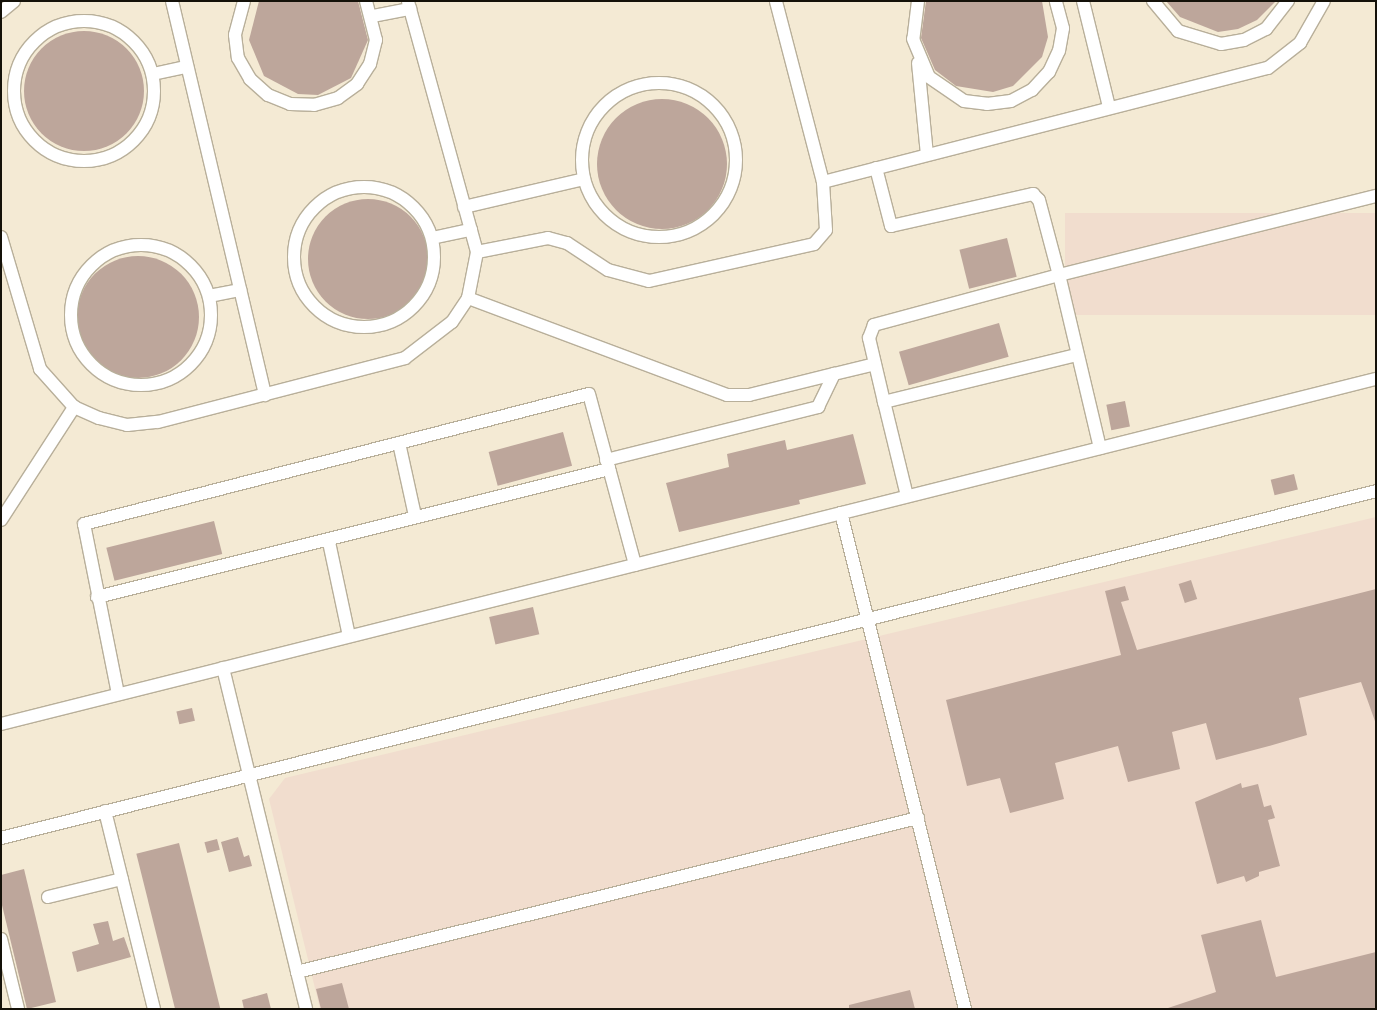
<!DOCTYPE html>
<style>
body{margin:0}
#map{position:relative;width:1377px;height:1010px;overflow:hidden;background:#f4ead4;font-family:Karla,sans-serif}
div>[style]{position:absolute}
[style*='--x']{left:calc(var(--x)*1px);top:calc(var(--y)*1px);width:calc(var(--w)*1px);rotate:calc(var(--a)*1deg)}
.industrial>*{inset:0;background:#f1ddce;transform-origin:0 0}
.building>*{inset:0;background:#bda69b;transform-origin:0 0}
.round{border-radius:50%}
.roads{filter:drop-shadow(1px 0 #b8af9a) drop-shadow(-1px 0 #b8af9a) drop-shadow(0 1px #b8af9a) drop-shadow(0 -1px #b8af9a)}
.minor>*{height:12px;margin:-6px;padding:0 6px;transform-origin:6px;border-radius:6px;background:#fff}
.minor>.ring{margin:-6px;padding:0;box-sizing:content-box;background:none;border:12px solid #fff;border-radius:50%}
span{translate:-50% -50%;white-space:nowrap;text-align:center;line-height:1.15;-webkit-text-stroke:5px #f4ead4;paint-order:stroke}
.frame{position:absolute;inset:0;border:2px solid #141109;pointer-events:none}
</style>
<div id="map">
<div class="industrial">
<i style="left:1376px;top:213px;width:102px;height:311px;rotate:90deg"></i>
<i style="clip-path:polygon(1376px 517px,1376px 1009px,320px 1009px,269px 799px,285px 778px)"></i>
</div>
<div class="building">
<i style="clip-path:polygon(259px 1px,358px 1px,368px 40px,351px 78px,318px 95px,298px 94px,264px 76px,249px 40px)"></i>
<i style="clip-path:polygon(926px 1px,1042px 1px,1048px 37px,1042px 57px,1013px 86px,993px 92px,956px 86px,935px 70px,921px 38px)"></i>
<i style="clip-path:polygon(1166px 1px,1276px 1px,1257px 20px,1238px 29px,1218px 32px,1180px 17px)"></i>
<i class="round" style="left:24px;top:31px;width:120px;height:120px"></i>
<i class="round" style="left:597px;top:99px;width:130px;height:130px"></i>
<i class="round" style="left:308px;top:199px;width:120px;height:120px"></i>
<i style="left:1007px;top:238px;width:40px;height:49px;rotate:76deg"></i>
<i class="round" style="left:77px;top:256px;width:122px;height:122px"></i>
<i style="left:999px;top:323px;width:35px;height:104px;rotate:74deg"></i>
<i style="left:1125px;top:401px;width:26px;height:19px;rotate:79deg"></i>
<i style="left:563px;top:432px;width:35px;height:77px;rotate:75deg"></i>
<i style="clip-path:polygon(853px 434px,866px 484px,799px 500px,800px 504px,679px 532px,666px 483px,729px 467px,727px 454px,785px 440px,787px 450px)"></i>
<i style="left:1294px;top:474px;width:16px;height:24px;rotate:76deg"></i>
<i style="left:214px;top:521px;width:34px;height:111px;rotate:76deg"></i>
<i style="left:1191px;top:580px;width:20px;height:13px;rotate:72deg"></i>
<i style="clip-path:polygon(1125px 586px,1129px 600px,1121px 602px,1137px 650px,1376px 589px,1376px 724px,1361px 682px,1299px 698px,1307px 735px,1269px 746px,1216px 760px,1206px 723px,1172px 732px,1180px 769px,1128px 782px,1118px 746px,1055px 763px,1064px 799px,1010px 813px,1000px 778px,967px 786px,946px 700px,1121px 655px,1105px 591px)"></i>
<i style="left:533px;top:607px;width:28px;height:45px;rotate:77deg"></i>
<i style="left:192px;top:708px;width:13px;height:16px;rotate:77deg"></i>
<i style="clip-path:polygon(1241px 783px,1242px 788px,1258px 784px,1264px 807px,1271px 805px,1275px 818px,1268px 820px,1280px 866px,1259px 872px,1259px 876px,1246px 882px,1244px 876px,1217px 884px,1195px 802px)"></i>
<i style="clip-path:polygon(238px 837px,244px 857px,249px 855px,252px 866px,229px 872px,221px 842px)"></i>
<i style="left:217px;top:839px;width:11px;height:13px;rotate:75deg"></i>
<i style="left:179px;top:843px;width:171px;height:44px;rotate:76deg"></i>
<i style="clip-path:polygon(24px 869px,56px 1002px,27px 1009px,1px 901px,1px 875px)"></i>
<i style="clip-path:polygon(1261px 920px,1276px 977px,1376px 952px,1376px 1009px,1165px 1009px,1216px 992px,1201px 935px)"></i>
<i style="clip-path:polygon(108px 921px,113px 941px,124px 937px,131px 957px,77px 972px,72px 952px,99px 944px,93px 924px)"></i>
<i style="clip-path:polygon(342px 983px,349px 1009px,321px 1009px,316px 989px)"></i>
<i style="clip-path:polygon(910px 990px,915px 1009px,849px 1009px,849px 1005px)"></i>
<i style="clip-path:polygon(267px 993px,271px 1009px,244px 1009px,242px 1000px)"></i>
</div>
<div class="roads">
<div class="minor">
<i style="--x:172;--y:1;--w:405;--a:76.7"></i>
<i style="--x:244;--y:1;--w:35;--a:105"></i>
<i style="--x:235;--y:35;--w:23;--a:83"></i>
<i style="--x:238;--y:58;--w:24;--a:60"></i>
<i style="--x:250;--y:79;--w:24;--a:42"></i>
<i style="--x:268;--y:95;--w:24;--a:22"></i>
<i style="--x:290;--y:104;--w:24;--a:2"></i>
<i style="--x:314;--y:105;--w:25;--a:-16"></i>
<i style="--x:338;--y:98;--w:24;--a:-36"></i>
<i style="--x:357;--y:84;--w:24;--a:-57"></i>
<i style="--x:370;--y:64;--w:25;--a:-76"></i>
<i style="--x:376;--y:40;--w:40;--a:-104.4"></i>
<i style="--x:918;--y:1;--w:38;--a:97"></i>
<i style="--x:913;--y:39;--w:41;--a:67.2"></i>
<i style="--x:929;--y:77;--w:42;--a:34.4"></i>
<i style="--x:964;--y:101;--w:23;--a:7"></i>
<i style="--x:987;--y:104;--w:24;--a:-7"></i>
<i style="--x:1011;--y:101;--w:24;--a:-28"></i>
<i style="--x:1032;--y:90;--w:25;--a:-47"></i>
<i style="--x:1049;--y:72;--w:23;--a:-65"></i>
<i style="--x:1059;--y:51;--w:23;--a:-80"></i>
<i style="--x:1063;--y:28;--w:28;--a:-105"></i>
<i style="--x:1083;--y:1;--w:109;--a:76.2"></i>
<i style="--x:1153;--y:1;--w:39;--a:50"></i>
<i style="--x:1178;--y:31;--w:45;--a:16.8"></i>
<i style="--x:1221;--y:44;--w:23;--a:-10"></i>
<i style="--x:1244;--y:40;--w:25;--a:-27"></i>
<i style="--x:1266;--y:29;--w:36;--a:-52"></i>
<i style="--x:1;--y:12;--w:17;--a:-40"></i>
<i style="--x:373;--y:16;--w:38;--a:-11"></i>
<i class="ring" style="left:14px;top:21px;width:128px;height:128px"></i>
<i style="--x:918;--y:63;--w:92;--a:84.4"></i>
<i style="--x:153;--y:74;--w:35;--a:-12"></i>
<i class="ring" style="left:582px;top:83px;width:142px;height:142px"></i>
<i style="--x:876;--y:168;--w:60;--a:75.5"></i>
<i style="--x:891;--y:226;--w:146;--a:-12.7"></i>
<i style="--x:1033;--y:194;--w:8;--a:45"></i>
<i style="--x:1039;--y:200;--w:78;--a:75.1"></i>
<i style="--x:1059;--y:275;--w:192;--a:164.9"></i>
<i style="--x:874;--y:325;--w:14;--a:111"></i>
<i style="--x:869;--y:338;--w:66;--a:76.8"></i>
<i style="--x:823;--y:182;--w:459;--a:-14.4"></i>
<i style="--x:1268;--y:68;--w:41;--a:-38"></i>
<i style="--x:1300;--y:43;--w:48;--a:-60.3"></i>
<i class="ring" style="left:294px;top:187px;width:128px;height:128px"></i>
<i style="--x:464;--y:207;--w:123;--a:-13.1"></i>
<i style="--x:1;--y:237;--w:138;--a:73.5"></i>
<i style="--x:40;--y:369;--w:51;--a:48.2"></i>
<i style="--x:74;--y:407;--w:27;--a:24"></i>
<i style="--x:99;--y:418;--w:29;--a:14"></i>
<i style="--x:127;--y:425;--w:31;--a:-6"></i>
<i style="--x:158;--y:422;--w:255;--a:-14.5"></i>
<i style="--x:405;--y:358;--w:59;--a:-37.5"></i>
<i style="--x:452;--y:322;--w:29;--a:-56"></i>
<i style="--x:468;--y:298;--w:47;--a:-78.9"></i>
<i style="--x:477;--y:252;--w:260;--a:-105.4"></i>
<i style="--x:432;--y:238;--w:40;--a:-12"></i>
<i class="ring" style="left:71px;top:245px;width:128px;height:128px"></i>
<i style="--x:477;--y:252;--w:72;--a:-11.2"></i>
<i style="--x:548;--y:238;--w:20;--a:15"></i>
<i style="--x:567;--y:243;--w:49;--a:33.4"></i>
<i style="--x:608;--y:270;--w:42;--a:15"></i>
<i style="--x:649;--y:281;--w:169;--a:-12.6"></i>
<i style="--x:814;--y:244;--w:18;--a:-49"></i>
<i style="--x:826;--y:230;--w:48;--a:-93.6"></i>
<i style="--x:823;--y:182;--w:187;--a:-104.6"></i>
<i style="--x:209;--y:296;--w:32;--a:-11"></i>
<i style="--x:468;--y:298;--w:277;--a:20.5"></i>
<i style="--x:727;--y:395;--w:22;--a:0"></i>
<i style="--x:749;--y:395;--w:88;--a:-13.9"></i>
<i style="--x:399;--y:443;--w:75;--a:77.6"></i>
<i style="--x:1100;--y:448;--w:178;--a:-103.3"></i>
<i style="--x:1059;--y:275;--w:327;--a:-14"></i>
<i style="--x:606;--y:460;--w:219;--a:-14"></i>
<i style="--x:818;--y:407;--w:37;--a:-64"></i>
<i style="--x:834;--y:374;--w:42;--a:-13.7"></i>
<i style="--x:907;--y:496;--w:97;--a:-103.7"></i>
<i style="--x:884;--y:402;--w:199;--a:-13.7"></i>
<i style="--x:841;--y:513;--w:511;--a:75.96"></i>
<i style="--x:1;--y:520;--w:135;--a:-57.1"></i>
<i style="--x:329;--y:542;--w:96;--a:78"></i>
<i style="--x:97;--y:597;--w:528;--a:-14.04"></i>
<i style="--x:223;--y:668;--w:351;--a:76.3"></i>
<i style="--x:118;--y:694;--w:173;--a:-101.3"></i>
<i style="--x:84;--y:524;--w:521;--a:-14.44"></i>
<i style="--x:589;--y:394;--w:177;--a:74.9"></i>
<i style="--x:1;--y:724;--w:1418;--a:-14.09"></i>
<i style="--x:105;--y:811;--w:204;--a:76.1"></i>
<i style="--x:1;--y:838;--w:1418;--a:-14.16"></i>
<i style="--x:48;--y:897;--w:76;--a:-13.7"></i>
<i style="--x:1;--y:939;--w:72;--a:76.3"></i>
<i style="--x:297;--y:972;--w:640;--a:-13.93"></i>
</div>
</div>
<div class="frame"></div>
</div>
